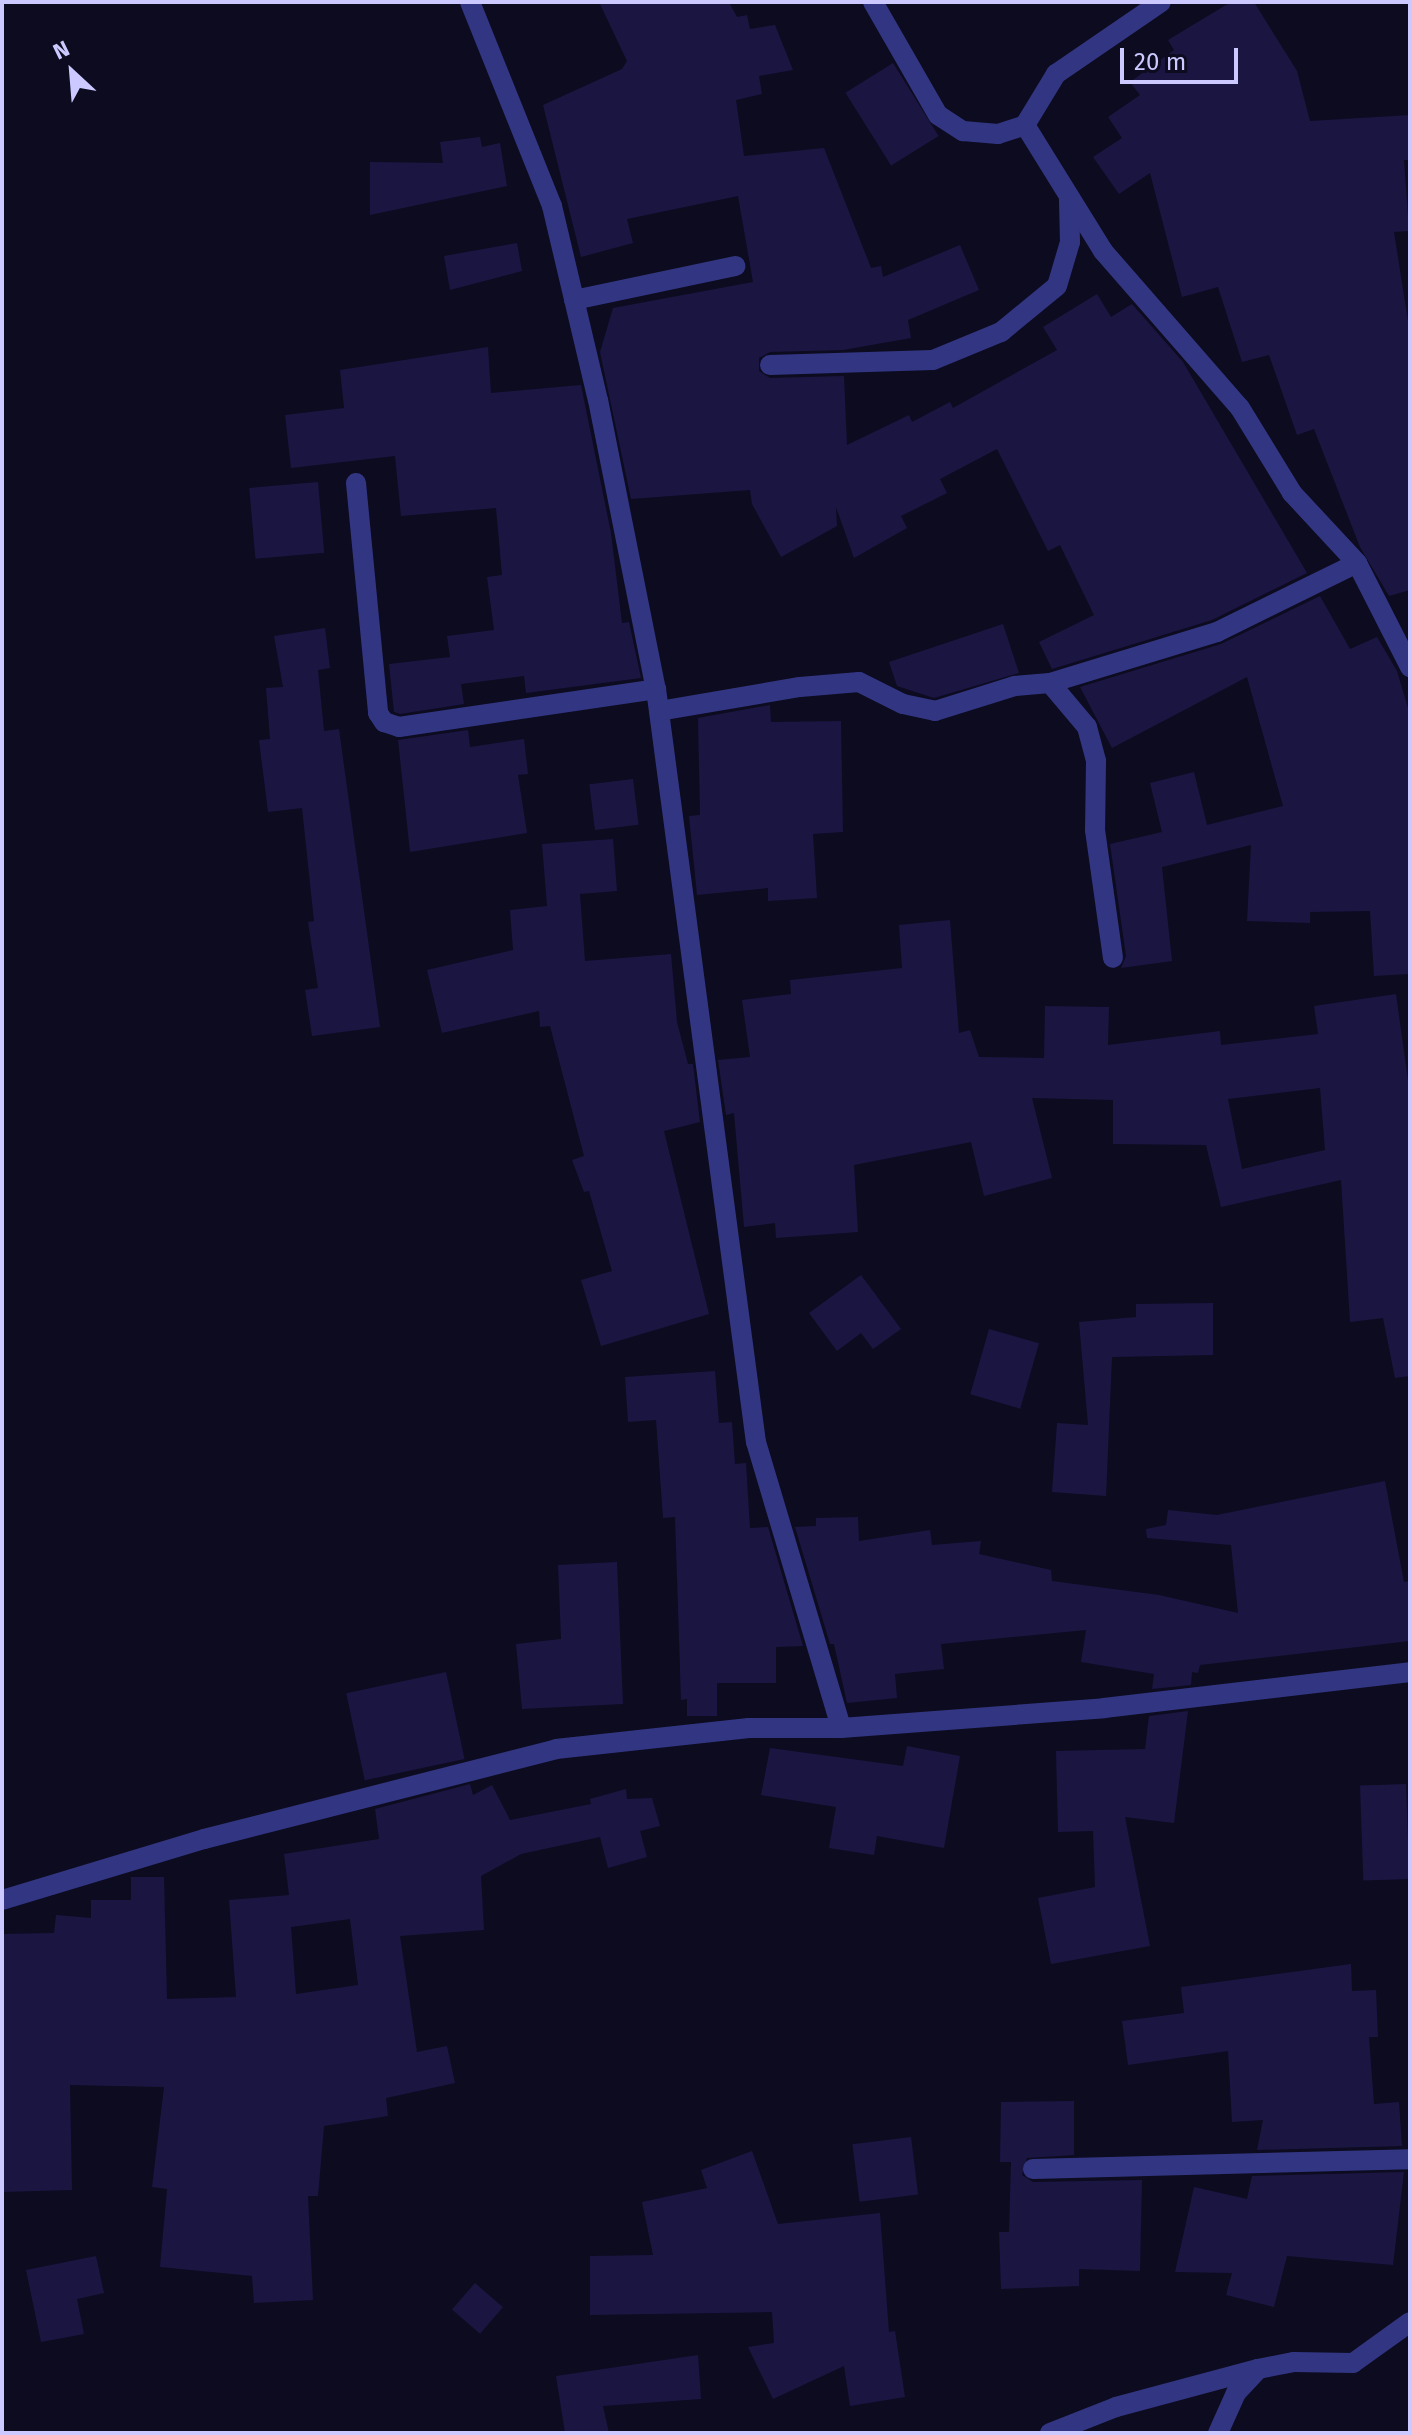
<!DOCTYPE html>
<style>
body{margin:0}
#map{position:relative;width:1412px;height:2435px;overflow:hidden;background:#0d0b20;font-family:"Fira Sans",sans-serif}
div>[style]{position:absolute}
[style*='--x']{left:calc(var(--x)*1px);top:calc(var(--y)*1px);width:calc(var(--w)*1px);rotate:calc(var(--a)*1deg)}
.building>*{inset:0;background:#1b1542;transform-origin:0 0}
.minor>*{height:20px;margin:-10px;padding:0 10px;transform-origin:10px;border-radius:10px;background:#323682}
span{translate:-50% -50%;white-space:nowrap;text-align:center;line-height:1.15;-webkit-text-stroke:6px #0d0b20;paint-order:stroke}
.frame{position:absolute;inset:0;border:4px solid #cbc9ff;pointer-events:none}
.north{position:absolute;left:32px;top:32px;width:80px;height:80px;-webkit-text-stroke:6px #0d0b20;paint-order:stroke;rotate:334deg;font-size:22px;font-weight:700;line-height:32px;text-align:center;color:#cbc9ff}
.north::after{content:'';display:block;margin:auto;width:28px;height:36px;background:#cbc9ff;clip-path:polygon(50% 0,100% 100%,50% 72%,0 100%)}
.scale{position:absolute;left:1120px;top:48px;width:118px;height:36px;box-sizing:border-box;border:4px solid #cbc9ff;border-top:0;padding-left:10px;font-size:24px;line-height:28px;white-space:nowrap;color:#cbc9ff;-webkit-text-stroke:6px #0d0b20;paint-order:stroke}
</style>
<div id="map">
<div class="building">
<i style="clip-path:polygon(599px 2px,729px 2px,737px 17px,747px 15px,750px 29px,775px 25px,793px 70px,759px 76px,762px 94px,736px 100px,744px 156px,824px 148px,871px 268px,881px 266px,883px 277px,960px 245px,979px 290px,908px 320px,911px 338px,843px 350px,770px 352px,759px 358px,759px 371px,770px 378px,844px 376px,847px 445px,909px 415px,912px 422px,950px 402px,953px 408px,1057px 350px,1043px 327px,1097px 294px,1111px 317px,1132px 304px,1183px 362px,1307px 573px,1212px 620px,1052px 669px,1039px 642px,1094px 615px,1060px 545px,1048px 551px,997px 449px,940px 479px,947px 493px,901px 516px,907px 528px,854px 558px,836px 507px,837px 526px,781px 557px,752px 504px,750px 490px,631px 499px,600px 352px,613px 308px,753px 282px,738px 196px,627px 219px,633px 243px,581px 257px,543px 105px,622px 69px,627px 61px)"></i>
<i style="clip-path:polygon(1231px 2px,1254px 2px,1297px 71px,1310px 121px,1410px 115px,1410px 160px,1404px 160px,1409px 231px,1394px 232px,1410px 334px,1410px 590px,1389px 596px,1360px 547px,1314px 429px,1297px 435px,1269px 355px,1242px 362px,1218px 287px,1182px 297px,1150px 173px,1119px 194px,1093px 157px,1122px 138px,1108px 117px,1140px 95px,1130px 82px,1174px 50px,1168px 40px)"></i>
<i style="left:893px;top:63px;width:86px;height:56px;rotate:58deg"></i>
<i style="clip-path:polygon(480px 137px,482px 147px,500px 143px,507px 186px,370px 215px,370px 162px,443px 163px,440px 142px)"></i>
<i style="clip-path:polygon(517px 243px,522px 271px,450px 290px,444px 256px)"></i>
<i style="clip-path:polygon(488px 347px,491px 393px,581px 385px,611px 533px,622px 623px,629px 622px,641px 678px,526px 693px,524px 676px,461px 684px,464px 704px,400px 714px,394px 712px,389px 664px,450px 657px,447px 636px,494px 630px,487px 577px,502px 575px,496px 508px,401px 516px,395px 456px,291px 468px,285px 415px,344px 408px,340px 370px)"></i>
<i style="left:318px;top:482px;width:71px;height:69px;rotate:85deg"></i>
<i style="clip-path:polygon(1320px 596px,1350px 649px,1377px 637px,1397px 671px,1410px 715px,1410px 974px,1374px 976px,1370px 911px,1310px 912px,1310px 923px,1247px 921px,1251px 845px,1162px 867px,1172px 961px,1121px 968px,1126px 956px,1110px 844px,1162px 832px,1150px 783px,1194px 772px,1207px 825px,1283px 806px,1247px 677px,1112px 748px,1080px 687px,1221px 644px)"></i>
<i style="clip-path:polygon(1003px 624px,1019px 673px,934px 698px,897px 686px,889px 662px)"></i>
<i style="clip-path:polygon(325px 628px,330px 668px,318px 670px,324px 731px,339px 729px,380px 1027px,312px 1036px,305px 990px,318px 988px,308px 922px,314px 921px,302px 808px,268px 812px,259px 740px,270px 739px,266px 688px,283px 687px,274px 636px)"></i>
<i style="clip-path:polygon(770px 705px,771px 722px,841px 721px,843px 832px,813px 834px,817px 898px,768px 901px,768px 888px,697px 895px,689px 816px,700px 815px,698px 718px)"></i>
<i style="clip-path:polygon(468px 730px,470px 747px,524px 739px,528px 774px,518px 775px,527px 833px,410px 852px,398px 740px)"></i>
<i style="left:633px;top:779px;width:46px;height:44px;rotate:83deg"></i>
<i style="clip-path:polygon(613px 839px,617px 891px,580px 894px,585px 961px,671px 954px,677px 1022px,688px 1064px,693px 1064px,700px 1122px,664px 1131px,709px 1314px,601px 1346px,581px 1280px,612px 1271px,589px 1191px,584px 1192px,572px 1160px,584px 1156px,550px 1026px,540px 1027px,539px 1011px,442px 1033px,427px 970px,513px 950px,510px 910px,547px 906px,542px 844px)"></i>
<i style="clip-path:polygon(evenodd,950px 920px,959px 1033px,970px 1030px,979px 1057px,1044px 1058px,1045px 1006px,1109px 1007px,1108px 1045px,1220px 1031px,1221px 1045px,1318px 1034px,1314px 1006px,1396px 994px,1410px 1095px,1410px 1376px,1395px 1378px,1383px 1318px,1350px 1322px,1341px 1180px,1221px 1207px,1206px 1145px,1113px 1144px,1113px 1100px,1032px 1098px,1052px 1178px,984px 1196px,971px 1142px,854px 1165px,858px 1232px,776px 1238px,775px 1223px,744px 1227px,734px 1113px,726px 1115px,718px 1060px,750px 1057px,742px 1000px,791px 994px,790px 980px,902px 968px,899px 925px,950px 920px,1320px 1088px,1325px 1150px,1242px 1169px,1228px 1099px,1320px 1088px)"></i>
<i style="clip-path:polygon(861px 1275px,901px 1329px,873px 1349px,861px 1333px,837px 1351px,809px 1313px)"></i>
<i style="clip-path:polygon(1213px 1303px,1213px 1355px,1112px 1357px,1106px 1496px,1052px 1492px,1057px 1423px,1088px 1425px,1079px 1322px,1136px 1317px,1136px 1304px)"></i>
<i style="left:989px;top:1329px;width:52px;height:68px;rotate:16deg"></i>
<i style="clip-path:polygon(715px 1371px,719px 1423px,732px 1422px,735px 1464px,746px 1463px,750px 1528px,768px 1527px,803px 1646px,776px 1647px,776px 1683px,717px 1683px,717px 1716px,687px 1716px,687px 1699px,681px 1700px,675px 1517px,663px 1518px,656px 1420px,628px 1422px,625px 1377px)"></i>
<i style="clip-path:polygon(1385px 1481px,1404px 1582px,1410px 1581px,1410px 1641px,1200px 1665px,1198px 1673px,1192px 1672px,1191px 1685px,1152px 1689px,1154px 1674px,1081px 1662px,1086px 1630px,941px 1644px,944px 1669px,895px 1674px,897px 1698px,847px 1703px,834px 1644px,830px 1644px,795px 1527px,816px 1526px,816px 1518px,858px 1517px,859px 1541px,930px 1530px,932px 1545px,981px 1541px,979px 1554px,1051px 1570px,1052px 1581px,1159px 1595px,1238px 1613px,1231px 1545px,1147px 1538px,1146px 1529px,1166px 1525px,1168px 1510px,1217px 1515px)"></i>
<i style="clip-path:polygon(617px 1562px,623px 1704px,522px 1709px,516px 1644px,561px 1639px,558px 1565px)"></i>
<i style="left:446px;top:1672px;width:89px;height:102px;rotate:78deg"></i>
<i style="clip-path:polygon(1188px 1711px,1174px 1823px,1125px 1817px,1150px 1946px,1051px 1964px,1038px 1898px,1095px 1887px,1093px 1831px,1058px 1832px,1056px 1751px,1145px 1749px,1149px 1716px)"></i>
<i style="clip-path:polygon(907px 1746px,960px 1756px,944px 1848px,877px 1836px,874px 1855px,829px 1848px,836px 1807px,761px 1795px,770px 1748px,903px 1766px)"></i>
<i style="clip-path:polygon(evenodd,470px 1784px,473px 1795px,492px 1785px,510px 1820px,591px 1804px,590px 1799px,626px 1789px,627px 1799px,652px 1798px,660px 1826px,640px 1831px,647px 1857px,608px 1868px,600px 1837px,521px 1854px,481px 1876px,484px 1930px,400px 1936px,417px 2052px,447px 2046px,455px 2083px,386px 2098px,388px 2116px,324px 2126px,318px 2196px,308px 2196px,313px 2300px,254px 2303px,252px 2276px,160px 2267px,167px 2189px,152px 2187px,164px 2087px,70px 2085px,72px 2190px,2px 2192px,2px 1934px,54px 1933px,56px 1915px,91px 1918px,91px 1900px,131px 1900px,131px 1877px,164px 1877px,167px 1999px,236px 1997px,229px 1900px,289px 1895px,284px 1854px,379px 1839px,375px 1809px,470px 1784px,350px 1919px,358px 1985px,296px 1994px,291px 1927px,350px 1919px)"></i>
<i style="left:1406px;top:1784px;width:95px;height:46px;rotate:88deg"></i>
<i style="clip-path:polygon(1351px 1964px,1352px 1991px,1376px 1990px,1378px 2037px,1369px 2037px,1374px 2104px,1399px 2102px,1402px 2146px,1257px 2150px,1263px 2120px,1232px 2122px,1228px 2051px,1128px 2065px,1122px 2021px,1184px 2013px,1181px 1987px)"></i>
<i style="clip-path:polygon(1074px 2101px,1074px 2155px,1027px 2158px,1022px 2175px,1033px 2182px,1142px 2180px,1140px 2271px,1079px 2269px,1079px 2286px,1001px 2289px,999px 2232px,1009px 2232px,1011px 2162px,1000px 2162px,1001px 2102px)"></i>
<i style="left:911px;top:2137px;width:58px;height:59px;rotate:83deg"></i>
<i style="clip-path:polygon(752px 2151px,778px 2224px,880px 2213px,889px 2332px,895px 2331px,905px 2397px,850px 2406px,844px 2366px,773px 2399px,748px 2347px,774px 2343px,772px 2312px,590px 2315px,590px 2256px,653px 2255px,642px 2202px,707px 2188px,701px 2170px)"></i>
<i style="clip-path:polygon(1404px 2172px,1393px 2265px,1287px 2256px,1274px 2307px,1226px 2295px,1232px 2273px,1175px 2272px,1194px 2187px,1247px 2199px,1252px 2176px)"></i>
<i style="clip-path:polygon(96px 2256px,104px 2293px,77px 2299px,84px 2334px,41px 2342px,26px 2270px)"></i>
<i style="left:475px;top:2283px;width:37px;height:35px;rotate:41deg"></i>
<i style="clip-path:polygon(698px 2355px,701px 2399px,603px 2406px,609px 2433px,565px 2433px,556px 2376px)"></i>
</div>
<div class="minor">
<i style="--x:470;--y:2;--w:220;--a:68.1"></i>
<i style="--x:552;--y:206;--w:199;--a:76.7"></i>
<i style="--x:598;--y:400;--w:295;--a:78.7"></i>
<i style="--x:656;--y:689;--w:760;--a:82.44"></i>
<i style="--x:756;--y:1442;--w:298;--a:73.4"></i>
<i style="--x:873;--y:2;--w:130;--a:60.1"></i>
<i style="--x:938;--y:115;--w:30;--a:33"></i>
<i style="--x:963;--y:131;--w:35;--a:5"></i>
<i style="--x:998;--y:134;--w:28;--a:-18"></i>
<i style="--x:1025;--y:125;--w:60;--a:-58.7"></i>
<i style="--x:1056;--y:74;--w:127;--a:-34.4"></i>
<i style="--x:1025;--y:125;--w:148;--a:58.2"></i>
<i style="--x:1103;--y:251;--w:208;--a:48.9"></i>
<i style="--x:1240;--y:408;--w:100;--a:58.5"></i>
<i style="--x:1292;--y:493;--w:96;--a:47.1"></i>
<i style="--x:1357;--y:563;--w:117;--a:63"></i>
<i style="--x:574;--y:300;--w:165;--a:-11.9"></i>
<i style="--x:770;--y:365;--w:163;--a:-1.8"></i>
<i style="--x:933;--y:360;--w:74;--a:-22.4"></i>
<i style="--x:1001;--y:332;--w:72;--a:-39.4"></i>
<i style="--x:1057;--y:286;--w:46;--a:-73.5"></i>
<i style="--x:1070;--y:242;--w:42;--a:-91.4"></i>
<i style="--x:356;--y:483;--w:231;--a:84.5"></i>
<i style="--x:378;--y:713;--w:11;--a:56"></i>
<i style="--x:384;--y:722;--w:16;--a:18"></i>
<i style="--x:399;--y:727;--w:260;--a:-8.4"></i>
<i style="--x:1050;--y:683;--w:57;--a:49.9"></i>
<i style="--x:1087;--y:727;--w:35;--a:75"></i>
<i style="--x:1096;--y:761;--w:69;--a:90.8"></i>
<i style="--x:1095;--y:830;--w:129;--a:82"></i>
<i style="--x:659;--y:711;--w:143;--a:-9.7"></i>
<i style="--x:800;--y:687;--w:59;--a:-4.8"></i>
<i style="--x:859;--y:682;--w:49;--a:26.6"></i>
<i style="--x:903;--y:704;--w:33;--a:12"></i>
<i style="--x:935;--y:711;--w:84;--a:-17.4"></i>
<i style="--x:1015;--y:686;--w:35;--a:-5"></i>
<i style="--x:1050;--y:683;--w:175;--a:-17"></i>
<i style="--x:1217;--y:632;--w:156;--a:-26.2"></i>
<i style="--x:2;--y:1900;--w:211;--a:-16.8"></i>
<i style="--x:204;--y:1839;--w:363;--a:-14.3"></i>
<i style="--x:556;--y:1749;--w:194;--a:-6.2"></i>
<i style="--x:749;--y:1728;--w:92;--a:0"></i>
<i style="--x:841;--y:1728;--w:264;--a:-4.3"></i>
<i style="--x:1104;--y:1708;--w:308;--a:-6.7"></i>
<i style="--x:1033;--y:2169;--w:377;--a:-1.5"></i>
<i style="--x:1050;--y:2433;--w:71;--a:-21.5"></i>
<i style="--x:1116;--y:2407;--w:147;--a:-15"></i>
<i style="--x:1218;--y:2433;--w:44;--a:-65.8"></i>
<i style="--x:1236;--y:2393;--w:33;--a:-47"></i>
<i style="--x:1258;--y:2369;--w:37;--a:-11"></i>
<i style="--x:1294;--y:2362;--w:59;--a:1"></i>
<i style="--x:1353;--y:2363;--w:70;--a:-35.7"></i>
</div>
<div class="frame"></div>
<div class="north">N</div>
<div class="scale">20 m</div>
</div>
